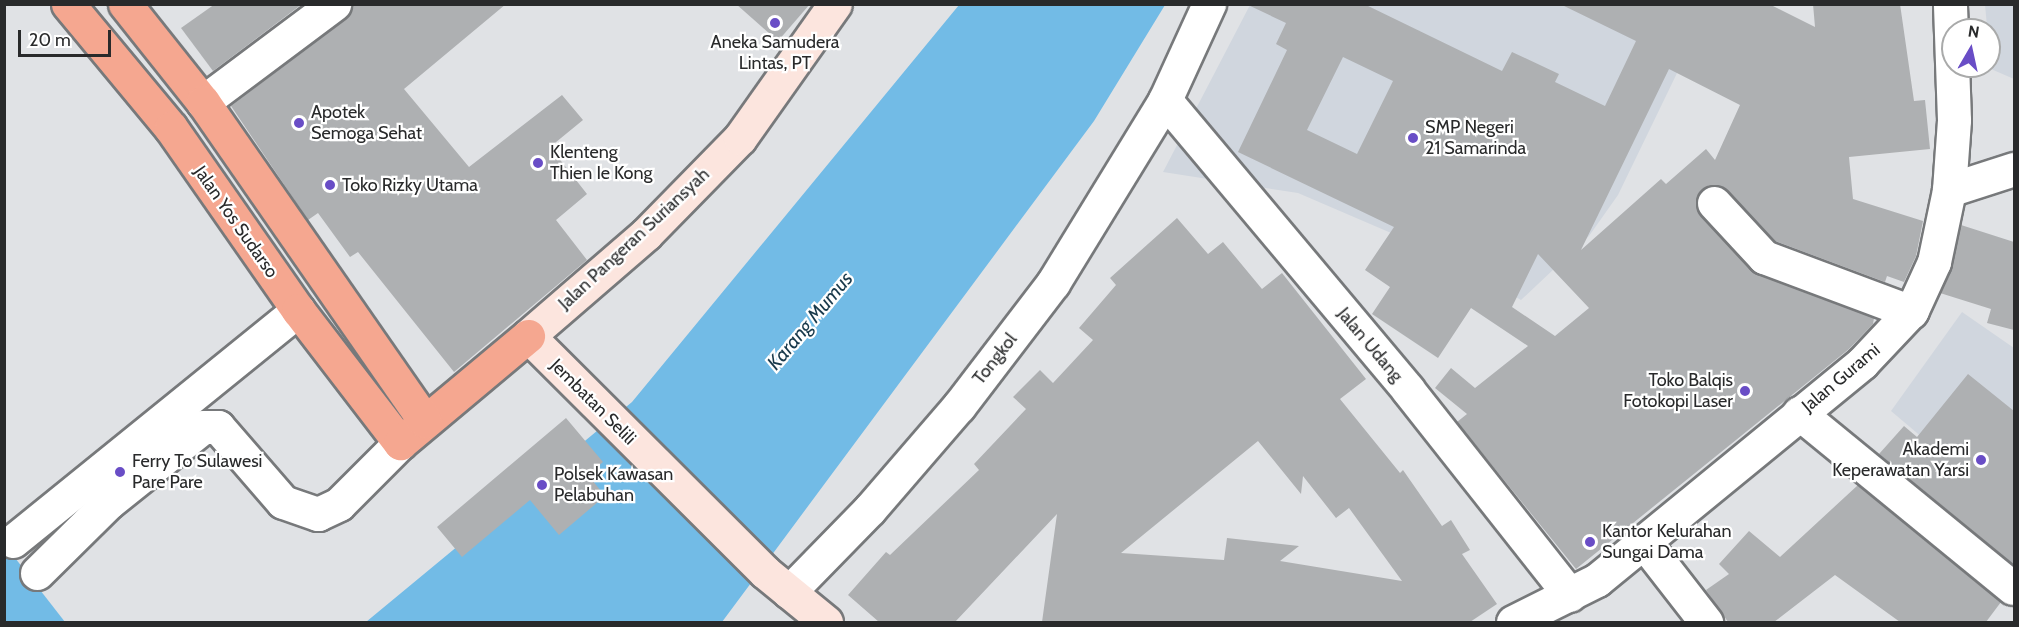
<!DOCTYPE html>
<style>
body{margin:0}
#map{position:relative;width:2019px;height:627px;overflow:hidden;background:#e0e2e5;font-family:Cabin,sans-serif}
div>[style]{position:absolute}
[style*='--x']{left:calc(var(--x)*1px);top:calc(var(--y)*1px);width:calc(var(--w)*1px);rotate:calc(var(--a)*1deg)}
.built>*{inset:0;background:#d0d6de}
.water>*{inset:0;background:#72bbe6}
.building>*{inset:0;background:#aeb0b2}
.roads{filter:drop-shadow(2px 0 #77797b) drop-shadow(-2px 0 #77797b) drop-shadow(0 2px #77797b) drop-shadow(0 -2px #77797b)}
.street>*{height:33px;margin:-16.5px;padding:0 16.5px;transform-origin:16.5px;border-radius:16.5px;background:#fff}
.secondary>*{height:33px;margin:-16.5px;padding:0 16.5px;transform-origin:16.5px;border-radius:16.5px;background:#fce5de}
.highway>*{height:33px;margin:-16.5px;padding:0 16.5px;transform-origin:16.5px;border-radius:16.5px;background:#f5a790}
.dots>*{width:16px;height:16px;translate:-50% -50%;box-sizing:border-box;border:3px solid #fff;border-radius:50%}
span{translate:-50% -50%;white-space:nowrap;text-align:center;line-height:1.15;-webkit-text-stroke:4.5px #fff;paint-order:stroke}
.poi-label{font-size:18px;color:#292a2b}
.left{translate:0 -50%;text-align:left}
.right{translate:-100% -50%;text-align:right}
.street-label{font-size:18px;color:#292a2b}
.water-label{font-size:20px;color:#18394b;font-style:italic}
.frame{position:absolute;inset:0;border:6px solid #292a2b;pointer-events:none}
.north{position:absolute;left:1941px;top:18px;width:60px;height:60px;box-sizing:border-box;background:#fff;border:2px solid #a9aaaa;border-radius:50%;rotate:9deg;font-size:16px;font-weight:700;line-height:24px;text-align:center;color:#292a2b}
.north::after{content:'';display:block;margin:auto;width:21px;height:27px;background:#694dc6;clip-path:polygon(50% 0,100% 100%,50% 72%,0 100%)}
.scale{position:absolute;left:18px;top:30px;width:93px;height:27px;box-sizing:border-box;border:3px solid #292a2b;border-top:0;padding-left:8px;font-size:18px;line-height:21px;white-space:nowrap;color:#292a2b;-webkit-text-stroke:4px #fff;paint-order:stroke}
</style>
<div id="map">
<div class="built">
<i style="clip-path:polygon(1250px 5px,1710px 5px,1618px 195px,1589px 236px,1521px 300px,1440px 254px,1298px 193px,1163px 172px)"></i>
<i style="clip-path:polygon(1985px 5px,2014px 5px,2014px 79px,1991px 69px)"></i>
<i style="clip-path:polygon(1962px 312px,2014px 348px,2014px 515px,1891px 411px)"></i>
</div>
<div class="water">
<i style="clip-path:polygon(959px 5px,1165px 5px,1094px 121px,722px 622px,366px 622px,632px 402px)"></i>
<i style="clip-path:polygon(5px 545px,65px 622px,5px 622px)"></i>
</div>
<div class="building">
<i style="clip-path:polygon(215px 4px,302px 4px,213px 71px,181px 28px)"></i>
<i style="clip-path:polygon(352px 4px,506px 4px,404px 89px,469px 167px,562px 95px,583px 120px,550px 147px,587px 194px,556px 220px,587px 260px,454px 372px,358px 252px,350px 257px,318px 213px,308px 220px,231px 106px,345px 19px)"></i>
<i style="clip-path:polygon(736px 4px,810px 4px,778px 41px)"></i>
<i style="clip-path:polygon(evenodd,1246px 4px,1364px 4px,1502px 71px,1512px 52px,1559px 74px,1555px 82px,1605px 106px,1636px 41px,1560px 4px,1769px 4px,1815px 27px,1813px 4px,1900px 4px,1914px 101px,1925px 100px,1930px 149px,1849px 157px,1853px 199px,1923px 221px,1916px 256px,1904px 282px,1887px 276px,1885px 282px,1775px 241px,1727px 190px,1710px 185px,1701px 190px,1696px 207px,1700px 215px,1751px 270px,1874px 318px,1873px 324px,1849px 349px,1576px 569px,1457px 422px,1467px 414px,1435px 388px,1451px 368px,1475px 388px,1528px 346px,1471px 308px,1438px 358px,1372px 314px,1390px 287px,1365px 270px,1394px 227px,1238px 152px,1287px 50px,1276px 44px,1286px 23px,1246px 4px,1343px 57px,1393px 81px,1357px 154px,1307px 130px,1343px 57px,1246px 4px,1669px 69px,1740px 105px,1715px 160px,1706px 149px,1666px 184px,1661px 179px,1581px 250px,1669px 69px,1246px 4px,1538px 254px,1589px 308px,1555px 336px,1512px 307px,1538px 254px)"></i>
<i style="clip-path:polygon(evenodd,1177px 218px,1208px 254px,1223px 242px,1262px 289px,1282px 273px,1366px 379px,1340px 399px,1400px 473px,1403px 470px,1442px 526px,1451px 520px,1470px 550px,1462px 554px,1497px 604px,1470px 622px,1042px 622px,1057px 514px,955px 622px,879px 622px,848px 595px,886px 552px,890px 555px,979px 470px,974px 464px,1026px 409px,1013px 397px,1040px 370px,1053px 383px,1093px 340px,1079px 328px,1116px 285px,1110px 278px,1177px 218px,1258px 441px,1301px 494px,1303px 476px,1336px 518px,1349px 508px,1402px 581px,1280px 561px,1299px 546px,1227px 538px,1224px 560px,1121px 553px,1258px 441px)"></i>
<i style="clip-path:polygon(1961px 225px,2014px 242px,2014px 330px,1987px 323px,1991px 309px,1940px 293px,1952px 266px)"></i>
<i style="clip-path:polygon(1968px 374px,2014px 411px,2014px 565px,1879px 454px,1904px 426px,1917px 437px)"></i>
<i style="clip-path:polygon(566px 418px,603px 462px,588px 475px,605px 496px,559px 535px,530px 500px,462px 557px,437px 527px)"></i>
<i style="clip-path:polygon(1858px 485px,2001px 602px,1986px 622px,1900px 622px,1835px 575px,1774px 622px,1728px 622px,1706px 590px,1729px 574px,1719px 564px,1749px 531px,1780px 557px)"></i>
</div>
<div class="roads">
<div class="street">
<i style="--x:1165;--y:100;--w:378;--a:50"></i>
<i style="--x:1408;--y:390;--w:261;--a:51.7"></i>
<i style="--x:203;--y:102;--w:164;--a:-36.8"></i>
<i style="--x:1949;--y:190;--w:68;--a:-17.9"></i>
<i style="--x:1714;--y:203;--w:74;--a:47.2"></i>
<i style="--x:1764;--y:257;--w:157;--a:20.5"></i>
<i style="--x:1799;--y:413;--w:276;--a:39.3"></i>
<i style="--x:13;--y:541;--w:367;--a:-39"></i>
<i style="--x:1643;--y:541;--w:103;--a:52.1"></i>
<i style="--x:37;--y:573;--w:101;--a:-44.6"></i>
<i style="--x:109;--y:502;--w:120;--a:-38.6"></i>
<i style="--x:203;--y:427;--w:15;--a:0"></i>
<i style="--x:218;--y:427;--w:99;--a:49.1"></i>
<i style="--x:283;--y:502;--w:37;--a:19"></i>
<i style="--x:318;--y:514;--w:23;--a:-25"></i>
<i style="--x:339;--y:504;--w:86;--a:-45"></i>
<i style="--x:789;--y:592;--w:116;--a:-45.7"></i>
<i style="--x:870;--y:509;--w:136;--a:-49.2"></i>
<i style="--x:959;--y:406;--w:155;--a:-52.6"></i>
<i style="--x:1053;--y:283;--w:215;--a:-58.5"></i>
<i style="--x:1165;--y:100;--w:106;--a:-65.4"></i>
<i style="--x:1513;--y:622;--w:94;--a:-26.6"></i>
<i style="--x:1597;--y:580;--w:343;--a:-39.3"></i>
<i style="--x:1862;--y:363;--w:73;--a:-46.7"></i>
<i style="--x:1912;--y:310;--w:53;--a:-65.4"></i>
<i style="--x:1934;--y:262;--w:74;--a:-78.2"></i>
<i style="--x:1949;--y:190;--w:70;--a:-85.9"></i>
<i style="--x:1954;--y:120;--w:116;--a:-92"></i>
</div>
<div class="secondary">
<i style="--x:826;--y:622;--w:79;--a:-140.7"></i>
<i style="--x:765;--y:572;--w:334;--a:-135.1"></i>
<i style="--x:528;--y:336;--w:156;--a:-40.8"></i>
<i style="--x:646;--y:234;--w:134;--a:-45.6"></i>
<i style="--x:740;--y:138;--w:164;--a:-54.7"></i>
</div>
<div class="highway">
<i style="--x:68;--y:4;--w:161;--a:50.3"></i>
<i style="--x:171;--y:128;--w:222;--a:55.1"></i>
<i style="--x:298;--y:310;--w:168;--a:52.5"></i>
<i style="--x:400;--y:443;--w:167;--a:-39.9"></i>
<i style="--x:125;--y:4;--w:125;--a:51.5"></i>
<i style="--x:203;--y:102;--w:389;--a:55.2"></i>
</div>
</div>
<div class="dots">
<i style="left:775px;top:23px;background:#694dc6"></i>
<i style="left:299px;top:123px;background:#694dc6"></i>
<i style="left:1413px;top:138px;background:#694dc6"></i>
<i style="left:538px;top:163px;background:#694dc6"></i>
<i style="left:330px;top:185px;background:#694dc6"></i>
<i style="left:1745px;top:391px;background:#694dc6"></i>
<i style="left:1981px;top:460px;background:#694dc6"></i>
<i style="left:120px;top:472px;background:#694dc6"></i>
<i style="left:542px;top:485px;background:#694dc6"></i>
<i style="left:1590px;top:542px;background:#694dc6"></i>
</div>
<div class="poi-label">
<span style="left:775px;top:53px">Aneka Samudera<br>Lintas, PT</span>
<span class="left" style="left:311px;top:123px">Apotek<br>Semoga Sehat</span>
<span class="left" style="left:1425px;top:138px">SMP Negeri<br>21 Samarinda</span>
<span class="left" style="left:550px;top:163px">Klenteng<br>Thien Ie Kong</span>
<span class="left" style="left:342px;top:185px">Toko Rizky Utama</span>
<span class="right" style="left:1733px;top:391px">Toko Balqis<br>Fotokopi Laser</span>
<span class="right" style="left:1969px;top:460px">Akademi<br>Keperawatan Yarsi</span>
<span class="left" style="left:132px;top:472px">Ferry To Sulawesi<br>Pare Pare</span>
<span class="left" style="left:554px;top:485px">Polsek Kawasan<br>Pelabuhan</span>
<span class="left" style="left:1602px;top:542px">Kantor Kelurahan<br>Sungai Dama</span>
</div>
<div class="street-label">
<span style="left:236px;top:222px;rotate:55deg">Jalan Yos Sudarso</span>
<span style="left:634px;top:239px;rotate:-43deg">Jalan Pangeran Suriansyah</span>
<span style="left:1370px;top:345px;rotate:50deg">Jalan Udang</span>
<span style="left:995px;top:359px;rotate:-52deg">Tongkol</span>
<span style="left:1841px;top:378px;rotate:-40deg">Jalan Gurami</span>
<span style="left:593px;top:402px;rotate:45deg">Jembatan Selili</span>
</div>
<div class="water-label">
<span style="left:810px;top:321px;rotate:-50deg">Karang Mumus</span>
</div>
<div class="frame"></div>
<div class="north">N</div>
<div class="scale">20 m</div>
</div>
